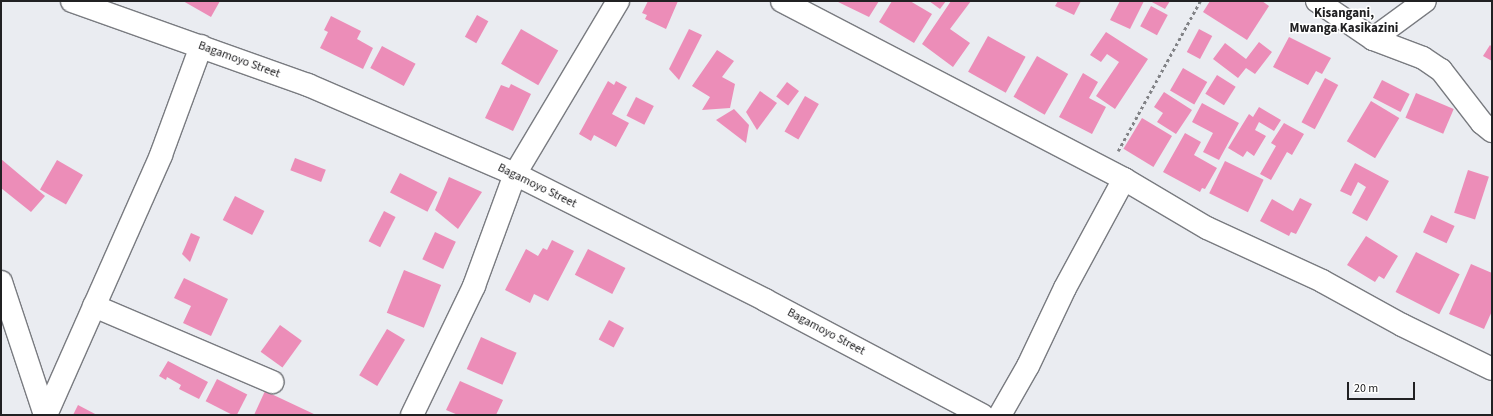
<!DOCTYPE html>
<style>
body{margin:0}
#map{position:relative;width:1493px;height:416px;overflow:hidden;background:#eaecf1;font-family:"Source Sans 3",sans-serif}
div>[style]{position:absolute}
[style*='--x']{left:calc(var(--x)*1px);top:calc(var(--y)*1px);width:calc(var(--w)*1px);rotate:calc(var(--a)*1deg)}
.building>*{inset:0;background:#ec8db8;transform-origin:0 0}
.path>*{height:2.5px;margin-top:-1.25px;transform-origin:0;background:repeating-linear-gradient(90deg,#818286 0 3px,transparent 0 6px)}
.roads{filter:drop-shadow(1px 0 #797b80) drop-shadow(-1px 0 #797b80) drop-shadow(0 1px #797b80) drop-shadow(0 -1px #797b80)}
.minor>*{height:22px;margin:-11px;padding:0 11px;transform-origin:11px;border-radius:11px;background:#fff}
span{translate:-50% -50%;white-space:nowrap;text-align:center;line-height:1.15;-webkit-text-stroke:3px #fff;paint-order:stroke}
.street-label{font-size:12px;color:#212123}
.neighbourhood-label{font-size:13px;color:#212123;font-weight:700}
.frame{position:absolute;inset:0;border:2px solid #212123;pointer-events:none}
.scale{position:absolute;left:1347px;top:382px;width:68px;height:18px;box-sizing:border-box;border:2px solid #212123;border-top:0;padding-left:5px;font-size:12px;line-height:14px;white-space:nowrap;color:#212123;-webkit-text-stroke:3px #fff;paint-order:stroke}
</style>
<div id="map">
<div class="building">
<i style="clip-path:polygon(183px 1px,220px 1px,211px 17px)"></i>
<i style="clip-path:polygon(648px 1px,678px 1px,666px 29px,645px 19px,647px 15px,642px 13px)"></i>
<i style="clip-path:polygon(836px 1px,879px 1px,869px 17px)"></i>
<i style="clip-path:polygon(892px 1px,910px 1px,932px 14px,914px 43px,879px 22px)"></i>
<i style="clip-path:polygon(929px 1px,946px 1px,940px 9px)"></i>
<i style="clip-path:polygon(951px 1px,971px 1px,950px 29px,970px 43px,953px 67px,922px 44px)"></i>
<i style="clip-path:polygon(1058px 1px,1081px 1px,1074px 15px,1055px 6px)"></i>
<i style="clip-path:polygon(1120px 1px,1144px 1px,1130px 29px,1110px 20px)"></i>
<i style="clip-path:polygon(1150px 1px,1170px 1px,1165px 9px)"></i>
<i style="clip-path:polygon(1210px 1px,1262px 1px,1269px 6px,1247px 40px,1203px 12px)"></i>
<i style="left:1151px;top:6px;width:19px;height:23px;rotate:28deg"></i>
<i style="left:477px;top:15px;width:13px;height:25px;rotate:29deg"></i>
<i style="clip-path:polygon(331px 16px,361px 31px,357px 39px,373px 48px,363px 69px,320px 48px,328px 32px,324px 30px)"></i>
<i style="left:521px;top:29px;width:43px;height:40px;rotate:30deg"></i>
<i style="clip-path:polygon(689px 29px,702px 35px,679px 80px,669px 69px)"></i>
<i style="left:1199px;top:29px;width:15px;height:26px;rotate:28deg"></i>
<i style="clip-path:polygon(1106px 32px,1148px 59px,1115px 109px,1096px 96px,1119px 62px,1107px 54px,1101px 62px,1090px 55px)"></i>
<i style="left:988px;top:36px;width:43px;height:41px;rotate:29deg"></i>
<i style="clip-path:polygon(1289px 37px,1331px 58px,1322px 74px,1316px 71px,1308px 85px,1273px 67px)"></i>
<i style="clip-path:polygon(1259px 42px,1272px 52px,1255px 74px,1246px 68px,1238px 78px,1213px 59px,1225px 43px,1246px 59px)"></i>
<i style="clip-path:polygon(1490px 45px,1492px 47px,1492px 61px,1483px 56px)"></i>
<i style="left:382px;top:46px;width:38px;height:25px;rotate:28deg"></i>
<i style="clip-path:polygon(717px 50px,734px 61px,722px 77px,735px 84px,730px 108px,702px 110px,710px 97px,692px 86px)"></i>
<i style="left:1037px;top:56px;width:36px;height:47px;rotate:30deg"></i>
<i style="left:1183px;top:68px;width:28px;height:26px;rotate:30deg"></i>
<i style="clip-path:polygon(1083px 73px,1098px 82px,1089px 98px,1106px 107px,1092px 134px,1059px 117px)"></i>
<i style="left:1217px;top:75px;width:22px;height:22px;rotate:32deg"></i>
<i style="left:1325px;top:78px;width:15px;height:50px;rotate:28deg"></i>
<i style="left:1382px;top:80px;width:31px;height:20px;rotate:27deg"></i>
<i style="clip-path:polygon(608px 81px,614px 85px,616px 81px,627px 87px,612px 114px,629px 123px,616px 147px,594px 135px,591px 141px,579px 134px)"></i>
<i style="left:787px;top:82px;width:15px;height:18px;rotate:37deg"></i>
<i style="clip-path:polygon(511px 84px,531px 94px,513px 131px,485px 118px,501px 85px,509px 88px)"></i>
<i style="clip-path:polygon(760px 91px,777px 103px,757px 130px,746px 112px)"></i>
<i style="clip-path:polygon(1164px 92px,1192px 110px,1176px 134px,1157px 122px,1163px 113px,1154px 107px)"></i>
<i style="left:1416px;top:93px;width:41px;height:27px;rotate:23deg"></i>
<i style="left:805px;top:96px;width:16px;height:41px;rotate:30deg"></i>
<i style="left:636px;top:97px;width:20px;height:21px;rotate:27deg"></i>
<i style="left:1371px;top:101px;width:33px;height:47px;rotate:31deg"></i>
<i style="clip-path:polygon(1202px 103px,1239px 123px,1219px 160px,1203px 152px,1213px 133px,1192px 122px)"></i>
<i style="clip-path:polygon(1259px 107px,1281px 120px,1274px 131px,1259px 122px,1255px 130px,1266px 136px,1254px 156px,1247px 151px,1243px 157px,1228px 148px,1249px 114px,1253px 117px)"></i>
<i style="clip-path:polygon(734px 109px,749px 125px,746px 143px,716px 120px)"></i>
<i style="left:1142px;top:118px;width:35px;height:36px;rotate:31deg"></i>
<i style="clip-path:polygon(1284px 123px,1304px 134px,1292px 155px,1287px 152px,1271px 180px,1260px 174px,1276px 146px,1271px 143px)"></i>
<i style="clip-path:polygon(1185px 133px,1201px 142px,1194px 155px,1217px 168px,1205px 189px,1202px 188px,1200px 192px,1163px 172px)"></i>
<i style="left:295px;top:158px;width:33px;height:13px;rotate:21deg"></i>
<i style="clip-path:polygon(1px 159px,45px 196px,31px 212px,1px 188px)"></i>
<i style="left:57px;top:160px;width:30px;height:34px;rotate:30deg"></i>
<i style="left:1225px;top:161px;width:43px;height:36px;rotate:26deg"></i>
<i style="clip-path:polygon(1355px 163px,1389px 181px,1367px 221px,1352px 213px,1366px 187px,1358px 182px,1351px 196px,1340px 191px)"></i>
<i style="left:1468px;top:170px;width:22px;height:45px;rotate:18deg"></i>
<i style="left:400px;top:173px;width:42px;height:22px;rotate:27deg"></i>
<i style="clip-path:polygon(449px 177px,482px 192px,458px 229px,435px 210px)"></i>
<i style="left:235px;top:196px;width:33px;height:27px;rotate:27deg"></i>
<i style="clip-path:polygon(1300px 198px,1312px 204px,1296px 234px,1291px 232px,1289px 236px,1260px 221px,1272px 199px,1293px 211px)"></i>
<i style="left:384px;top:211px;width:13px;height:34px;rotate:27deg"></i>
<i style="left:1431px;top:215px;width:26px;height:19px;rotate:25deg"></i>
<i style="left:435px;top:232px;width:23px;height:30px;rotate:25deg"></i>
<i style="clip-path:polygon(191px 233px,200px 237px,190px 262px,182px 254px)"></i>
<i style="clip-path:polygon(1366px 236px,1398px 256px,1384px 279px,1379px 276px,1375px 282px,1347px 265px)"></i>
<i style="clip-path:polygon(552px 240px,574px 251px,548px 301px,534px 294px,530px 303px,505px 290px,526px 249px,538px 256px,543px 248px,547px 250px)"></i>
<i style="left:588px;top:249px;width:42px;height:29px;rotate:27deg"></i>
<i style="left:1416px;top:252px;width:49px;height:45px;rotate:27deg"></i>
<i style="clip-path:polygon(1471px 264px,1492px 273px,1492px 311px,1484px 329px,1449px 314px)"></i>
<i style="left:404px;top:270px;width:40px;height:46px;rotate:22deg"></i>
<i style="clip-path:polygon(184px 278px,228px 299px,211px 336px,183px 323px,191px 306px,174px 298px)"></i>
<i style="left:609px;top:320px;width:17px;height:22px;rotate:28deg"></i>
<i style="left:280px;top:325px;width:27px;height:33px;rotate:36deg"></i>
<i style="left:387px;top:329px;width:21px;height:54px;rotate:31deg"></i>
<i style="left:481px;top:337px;width:39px;height:35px;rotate:24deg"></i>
<i style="clip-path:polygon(168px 361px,208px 382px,199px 399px,179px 389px,181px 385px,167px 377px,166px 380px,159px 376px)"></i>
<i style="left:217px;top:379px;width:34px;height:25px;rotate:27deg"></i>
<i style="clip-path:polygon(460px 381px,503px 400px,496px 415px,458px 415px,446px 410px)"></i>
<i style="clip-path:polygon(265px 391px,316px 415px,254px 415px)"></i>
<i style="clip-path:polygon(78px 405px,97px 415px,73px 415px)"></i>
</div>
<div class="path">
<i style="--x:1118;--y:151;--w:171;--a:-61.3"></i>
</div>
<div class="roads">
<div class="minor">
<i style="--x:72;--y:1;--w:251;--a:19.6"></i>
<i style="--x:308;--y:85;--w:225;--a:23.3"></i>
<i style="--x:515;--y:174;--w:280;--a:26.7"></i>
<i style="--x:765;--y:300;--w:246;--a:27.9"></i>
<i style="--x:782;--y:1;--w:386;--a:27.5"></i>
<i style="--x:1124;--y:179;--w:96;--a:30.6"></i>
<i style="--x:1207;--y:228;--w:127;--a:24.7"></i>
<i style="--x:1322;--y:281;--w:91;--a:28.8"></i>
<i style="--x:1402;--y:325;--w:100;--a:26.1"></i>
<i style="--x:1317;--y:1;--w:68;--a:34.2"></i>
<i style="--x:1373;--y:39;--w:53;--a:20.8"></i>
<i style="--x:1423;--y:58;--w:22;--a:34"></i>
<i style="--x:1441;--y:70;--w:67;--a:52.3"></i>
<i style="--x:1482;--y:123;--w:13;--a:39"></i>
<i style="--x:1373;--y:39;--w:64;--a:-36.2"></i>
<i style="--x:1;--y:282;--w:140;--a:71.7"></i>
<i style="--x:94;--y:306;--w:194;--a:23.1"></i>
<i style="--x:46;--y:415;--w:284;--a:-66.1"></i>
<i style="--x:161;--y:155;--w:116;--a:-69.8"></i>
<i style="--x:412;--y:415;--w:143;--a:-64.3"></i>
<i style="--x:474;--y:286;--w:119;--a:-69.9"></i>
<i style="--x:515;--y:174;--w:201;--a:-59.2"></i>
<i style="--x:1000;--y:415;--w:56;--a:-60.3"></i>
<i style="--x:1028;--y:366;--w:86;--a:-64.6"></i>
<i style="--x:1065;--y:288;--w:124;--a:-61.6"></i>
</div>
</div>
<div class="street-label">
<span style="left:239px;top:60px;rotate:20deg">Bagamoyo Street</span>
<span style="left:537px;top:186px;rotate:26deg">Bagamoyo Street</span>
<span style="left:826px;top:332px;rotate:28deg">Bagamoyo Street</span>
</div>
<div class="neighbourhood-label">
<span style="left:1344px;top:21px">Kisangani,<br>Mwanga Kasikazini</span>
</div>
<div class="frame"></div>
<div class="scale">20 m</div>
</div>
